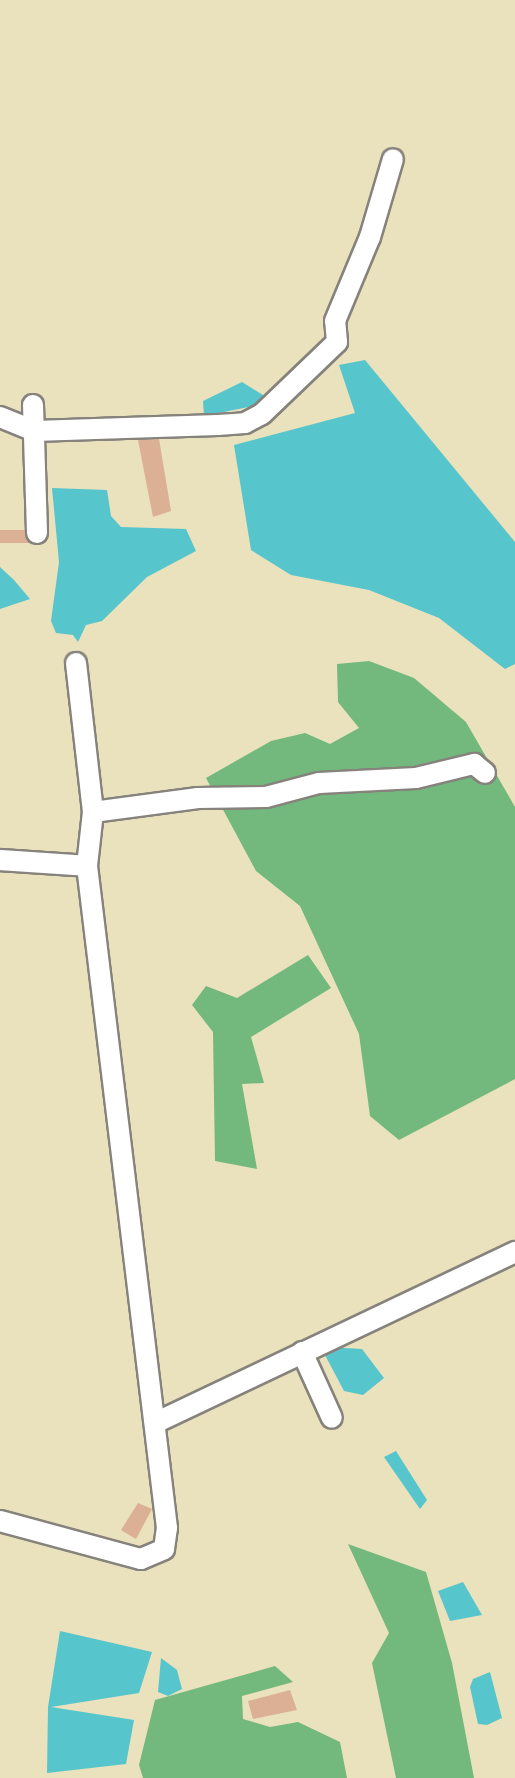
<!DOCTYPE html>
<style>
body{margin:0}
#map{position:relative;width:515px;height:1778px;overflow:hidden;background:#eae1bd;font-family:"Old Standard TT",serif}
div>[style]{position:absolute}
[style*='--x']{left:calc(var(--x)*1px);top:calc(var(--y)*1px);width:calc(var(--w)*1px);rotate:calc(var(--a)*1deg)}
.forest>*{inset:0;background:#73b87d}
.water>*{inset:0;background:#57c5cc}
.building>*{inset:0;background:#dbb095}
.roads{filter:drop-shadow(2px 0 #86827c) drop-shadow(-2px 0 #86827c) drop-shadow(0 2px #86827c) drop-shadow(0 -2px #86827c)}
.minor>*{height:20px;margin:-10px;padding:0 10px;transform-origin:10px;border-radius:10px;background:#fff}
span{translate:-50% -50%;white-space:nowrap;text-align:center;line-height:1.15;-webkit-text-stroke:6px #fbf7ec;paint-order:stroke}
</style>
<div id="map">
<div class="forest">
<i style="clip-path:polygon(369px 661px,414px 678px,466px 722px,515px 807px,515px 1079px,399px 1140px,370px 1116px,359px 1034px,300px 906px,256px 871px,206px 778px,271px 741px,305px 733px,330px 744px,359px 728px,338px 702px,337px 664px)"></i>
<i style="clip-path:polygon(308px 955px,331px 988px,251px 1037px,264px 1083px,242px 1084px,257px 1169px,215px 1161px,213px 1032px,192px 1005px,206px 986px,237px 998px)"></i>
<i style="clip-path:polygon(348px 1544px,426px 1572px,452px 1663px,474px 1778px,396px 1778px,372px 1663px,389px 1633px)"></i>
<i style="clip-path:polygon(275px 1666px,293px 1682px,242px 1696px,243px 1719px,270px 1727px,298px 1722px,340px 1742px,347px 1778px,143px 1778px,139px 1765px,155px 1700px)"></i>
</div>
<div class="water">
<i style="clip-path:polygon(365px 360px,515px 542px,515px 664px,505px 669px,439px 618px,369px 590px,291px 575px,251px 550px,234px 445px,355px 413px,339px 365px)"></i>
<i style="clip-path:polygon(242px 382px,263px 395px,263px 404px,204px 416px,203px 401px)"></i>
<i style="clip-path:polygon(52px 488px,107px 490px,111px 516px,121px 527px,186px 529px,196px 551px,147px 577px,102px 621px,86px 625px,78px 642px,73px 635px,56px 633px,51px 621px,59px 562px)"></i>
<i style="clip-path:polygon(0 567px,14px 580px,30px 599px,0 609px)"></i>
<i style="clip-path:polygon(328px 1347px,362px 1349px,384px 1378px,363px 1395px,344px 1391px,325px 1355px)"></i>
<i style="clip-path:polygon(396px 1451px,427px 1500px,420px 1509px,384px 1457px)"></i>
<i style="clip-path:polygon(463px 1582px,482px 1615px,450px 1621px,438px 1591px)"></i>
<i style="clip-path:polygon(60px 1631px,152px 1652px,139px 1693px,51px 1707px,134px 1720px,126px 1764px,47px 1773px,48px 1707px)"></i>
<i style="clip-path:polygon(161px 1658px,177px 1670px,182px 1689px,168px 1696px,158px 1692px)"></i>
<i style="clip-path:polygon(490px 1672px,502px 1718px,487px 1725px,478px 1724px,470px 1687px,473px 1679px)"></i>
</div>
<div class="building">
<i style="clip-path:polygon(159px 439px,171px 511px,153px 517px,138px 440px)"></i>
<i style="clip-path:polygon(0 530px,25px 530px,31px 543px,0 543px)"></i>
<i style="clip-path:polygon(138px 1503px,152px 1509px,136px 1539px,121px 1530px)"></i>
<i style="clip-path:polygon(290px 1690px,297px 1710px,253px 1719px,248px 1701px)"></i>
</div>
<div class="roads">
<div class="minor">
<i style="--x:33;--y:405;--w:128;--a:88.2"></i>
<i style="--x:0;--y:417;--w:37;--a:22"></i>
<i style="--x:34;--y:431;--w:184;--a:-1.9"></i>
<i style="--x:218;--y:425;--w:27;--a:-4"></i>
<i style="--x:245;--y:423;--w:19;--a:-28"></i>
<i style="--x:262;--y:414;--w:104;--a:-43.8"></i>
<i style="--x:337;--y:342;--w:21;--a:-95"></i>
<i style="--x:335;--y:321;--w:91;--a:-67.4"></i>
<i style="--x:370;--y:237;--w:81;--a:-73.6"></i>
<i style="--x:93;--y:812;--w:106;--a:-7.6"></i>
<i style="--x:198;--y:798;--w:68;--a:-0.8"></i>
<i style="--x:266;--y:797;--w:55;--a:-14.8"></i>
<i style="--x:319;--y:783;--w:97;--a:-3"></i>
<i style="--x:416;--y:778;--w:60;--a:-13.6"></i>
<i style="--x:474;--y:764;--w:14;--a:39"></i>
<i style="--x:0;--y:860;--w:87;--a:3.9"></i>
<i style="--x:302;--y:1352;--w:72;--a:65.6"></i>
<i style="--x:155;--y:1423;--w:399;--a:-25.4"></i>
<i style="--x:0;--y:1521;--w:146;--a:15.1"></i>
<i style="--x:141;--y:1559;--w:25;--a:-23"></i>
<i style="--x:164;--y:1549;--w:21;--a:-82"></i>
<i style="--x:167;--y:1528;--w:667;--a:-96.89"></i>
<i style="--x:87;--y:866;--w:54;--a:-83.7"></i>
<i style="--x:93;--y:812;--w:150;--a:-96.5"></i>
</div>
</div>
</div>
